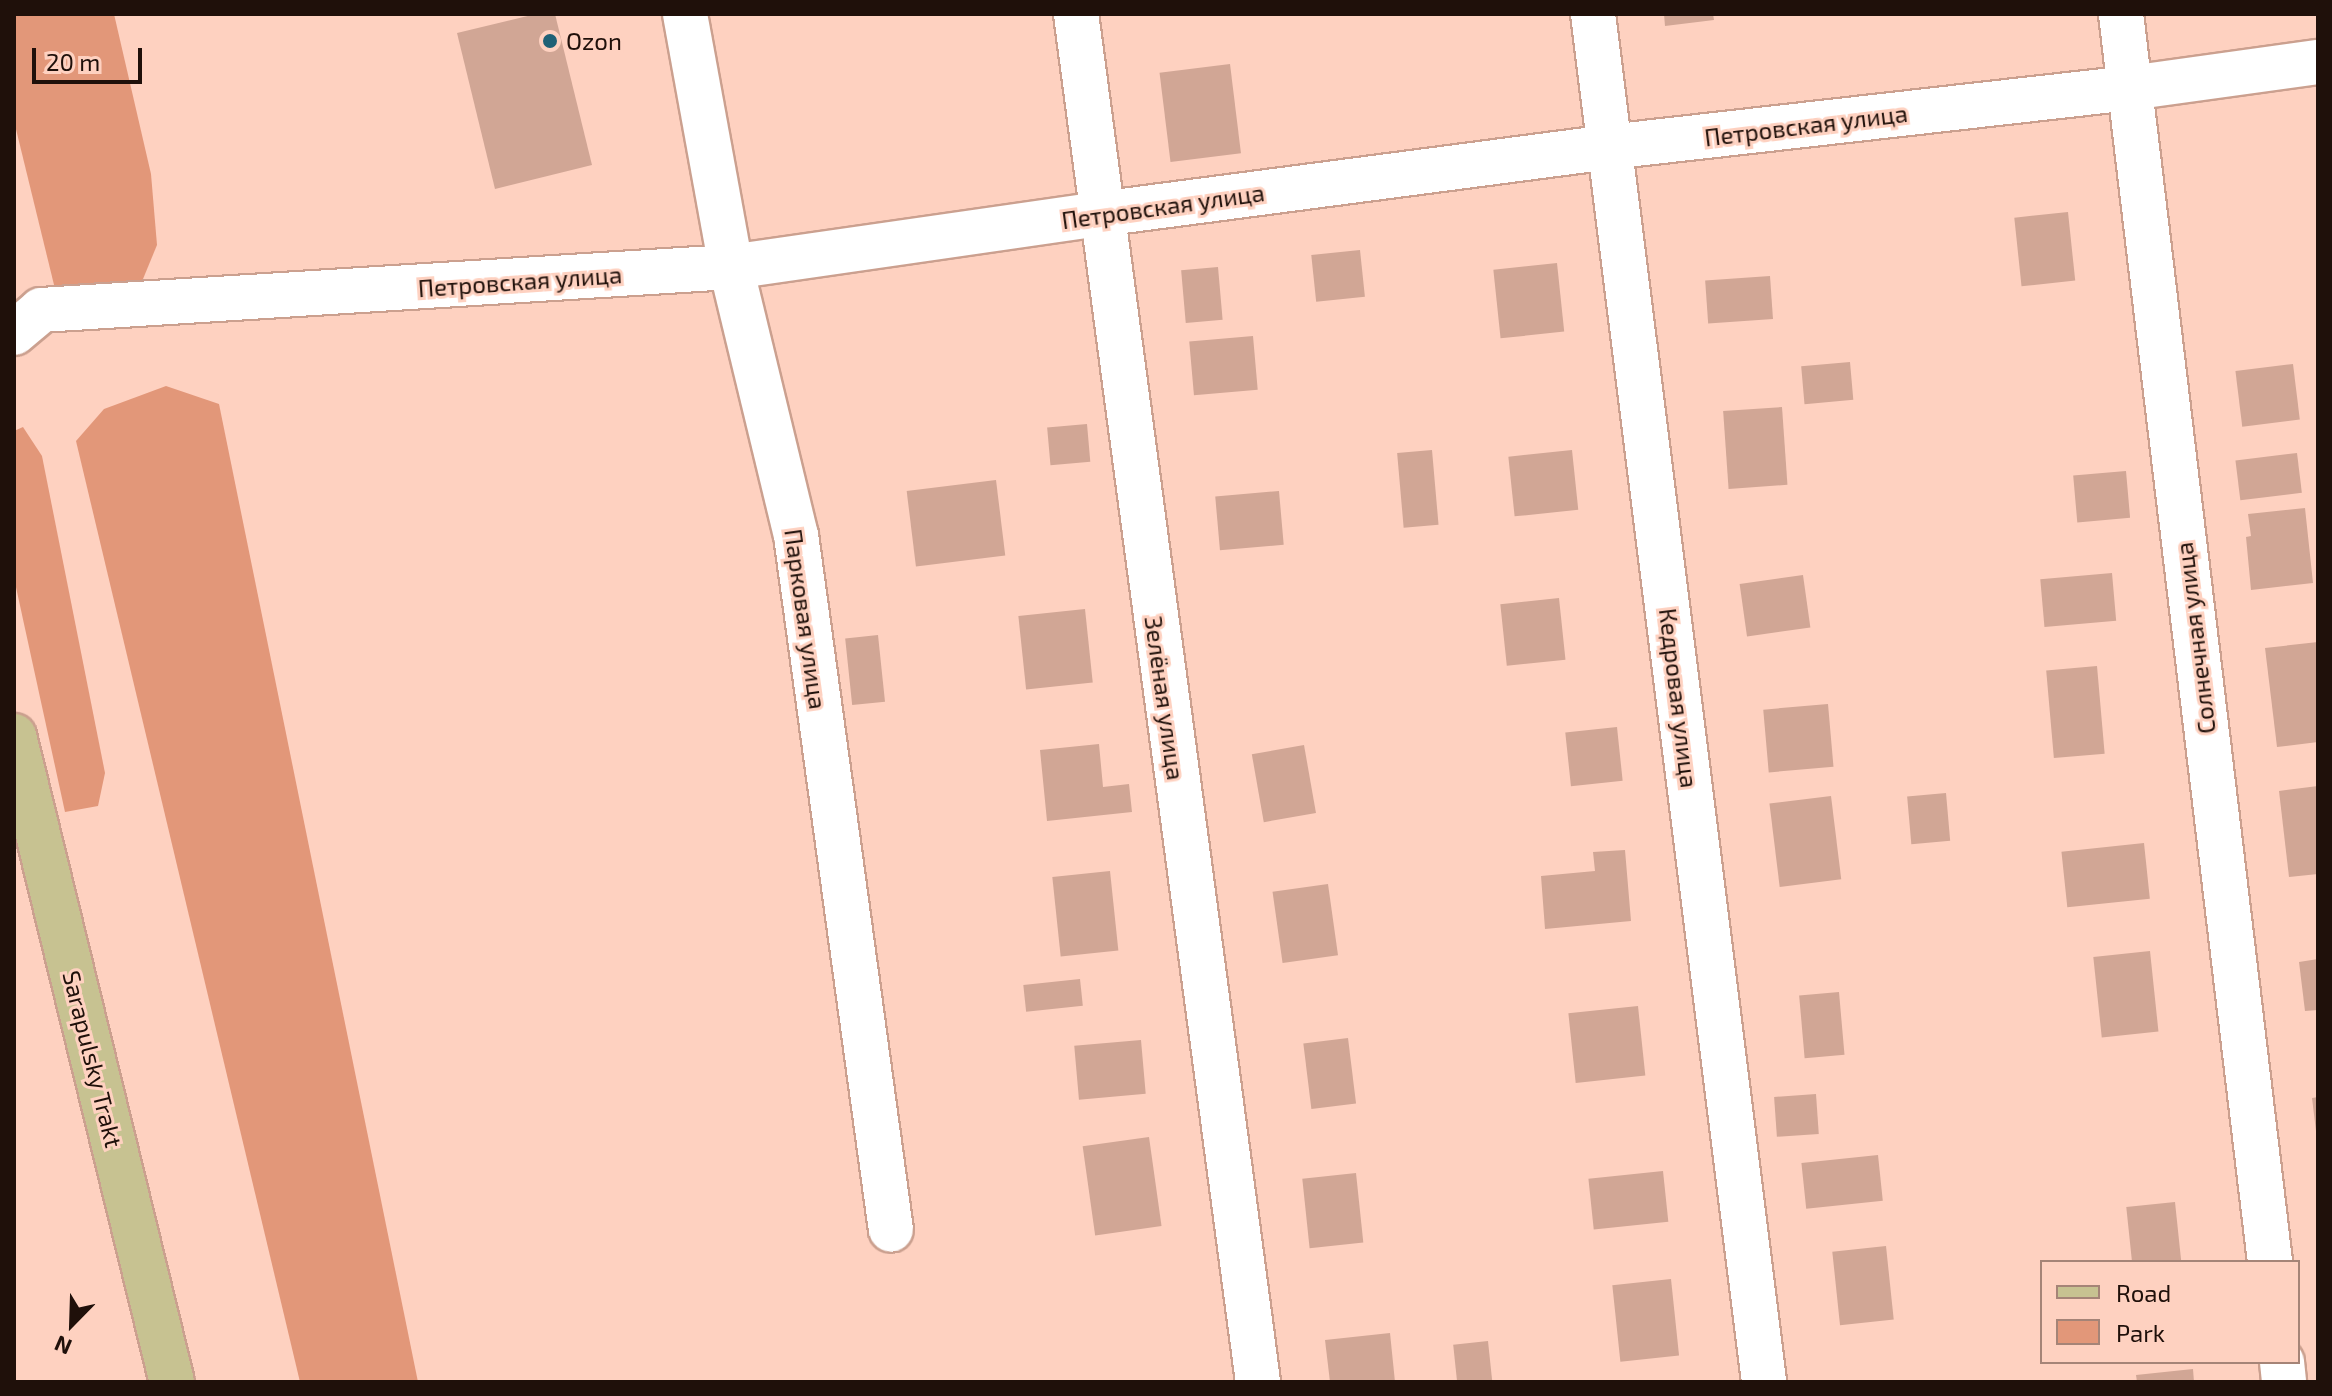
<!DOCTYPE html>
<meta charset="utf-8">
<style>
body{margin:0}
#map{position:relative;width:2332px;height:1396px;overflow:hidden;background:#fed1c0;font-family:"Exo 2",sans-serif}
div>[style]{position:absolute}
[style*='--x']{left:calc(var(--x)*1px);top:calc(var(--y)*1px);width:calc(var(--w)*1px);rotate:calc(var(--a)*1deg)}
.green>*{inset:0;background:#e29779}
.building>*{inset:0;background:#d1a695;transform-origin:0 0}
.roads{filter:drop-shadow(2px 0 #cba08f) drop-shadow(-2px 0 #cba08f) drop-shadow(0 2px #cba08f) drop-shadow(0 -2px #cba08f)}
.street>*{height:44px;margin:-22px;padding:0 22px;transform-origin:22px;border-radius:22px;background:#fff}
.primary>*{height:44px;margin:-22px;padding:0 22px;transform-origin:22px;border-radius:22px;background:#c7c291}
.dots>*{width:22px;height:22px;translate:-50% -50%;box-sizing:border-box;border:4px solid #fed1c0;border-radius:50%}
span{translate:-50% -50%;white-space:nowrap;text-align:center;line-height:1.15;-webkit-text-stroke:6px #fed1c0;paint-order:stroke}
.poi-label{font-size:24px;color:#1f100a}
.left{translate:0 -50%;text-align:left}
.street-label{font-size:24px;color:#1f100a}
.frame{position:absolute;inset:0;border:16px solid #1f100a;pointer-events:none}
.legend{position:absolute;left:2040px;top:1260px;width:260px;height:104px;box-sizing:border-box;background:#fed1c0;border:2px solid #a58477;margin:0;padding:10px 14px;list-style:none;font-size:24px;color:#1f100a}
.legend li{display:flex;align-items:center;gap:16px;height:40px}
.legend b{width:40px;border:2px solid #a58477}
.north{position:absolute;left:32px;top:1284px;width:80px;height:80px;-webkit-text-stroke:6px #fed1c0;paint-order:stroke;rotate:203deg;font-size:22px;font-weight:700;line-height:32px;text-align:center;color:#1f100a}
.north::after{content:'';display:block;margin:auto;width:28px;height:36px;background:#1f100a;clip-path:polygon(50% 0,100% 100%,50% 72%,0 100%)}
.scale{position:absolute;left:32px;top:48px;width:110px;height:36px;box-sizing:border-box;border:4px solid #1f100a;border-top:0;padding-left:10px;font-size:24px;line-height:28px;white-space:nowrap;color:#1f100a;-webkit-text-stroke:6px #fed1c0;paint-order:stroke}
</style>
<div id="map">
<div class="green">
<i style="clip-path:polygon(14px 14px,114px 14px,151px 174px,157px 245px,143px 279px,118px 301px,56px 293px,14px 121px)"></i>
<i style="clip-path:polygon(166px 386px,219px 404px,418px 1382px,300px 1382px,76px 441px,104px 409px)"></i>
<i style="clip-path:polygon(23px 427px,42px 456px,105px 773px,98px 806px,65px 812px,14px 578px,14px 431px)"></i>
</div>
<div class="building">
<i style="clip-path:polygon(536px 14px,555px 14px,592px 165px,495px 189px,457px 33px)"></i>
<i style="clip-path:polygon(1664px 14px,1713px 14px,1714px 20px,1665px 26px)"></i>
<i style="left:1230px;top:64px;width:90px;height:71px;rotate:83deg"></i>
<i style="left:2068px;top:212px;width:69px;height:54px;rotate:84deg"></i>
<i style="left:1360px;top:250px;width:47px;height:49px;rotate:84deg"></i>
<i style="left:1557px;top:263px;width:69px;height:64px;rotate:84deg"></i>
<i style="left:1218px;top:267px;width:53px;height:37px;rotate:85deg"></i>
<i style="left:1770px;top:276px;width:43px;height:65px;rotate:86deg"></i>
<i style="left:1253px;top:336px;width:54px;height:64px;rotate:85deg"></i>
<i style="left:1850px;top:362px;width:38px;height:49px;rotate:85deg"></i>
<i style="left:2293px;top:364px;width:56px;height:58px;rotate:83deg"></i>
<i style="left:1782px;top:407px;width:78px;height:59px;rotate:86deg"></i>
<i style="left:1087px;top:424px;width:38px;height:40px;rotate:85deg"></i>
<i style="left:1432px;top:450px;width:75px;height:35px;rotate:85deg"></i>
<i style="left:1572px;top:450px;width:60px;height:64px;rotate:84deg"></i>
<i style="left:2297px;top:453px;width:40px;height:62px;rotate:83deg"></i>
<i style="left:2126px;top:471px;width:47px;height:53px;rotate:85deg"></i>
<i style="left:996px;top:480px;width:76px;height:90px;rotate:83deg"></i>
<i style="left:1279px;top:491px;width:54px;height:64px;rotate:85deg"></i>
<i style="clip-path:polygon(2305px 508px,2313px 583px,2251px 590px,2246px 537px,2251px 536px,2248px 514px)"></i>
<i style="left:2112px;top:573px;width:48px;height:72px;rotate:85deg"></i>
<i style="left:1803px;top:575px;width:53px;height:64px;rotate:82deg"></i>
<i style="left:1559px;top:598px;width:62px;height:59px;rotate:84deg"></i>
<i style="left:1085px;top:609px;width:74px;height:67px;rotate:84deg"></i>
<i style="left:878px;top:635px;width:67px;height:33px;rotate:84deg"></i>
<i style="clip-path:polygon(2318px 642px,2318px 742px,2277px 747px,2265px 648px)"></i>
<i style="left:2097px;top:666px;width:88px;height:51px;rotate:85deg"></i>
<i style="left:1828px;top:704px;width:63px;height:65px;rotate:85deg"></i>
<i style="left:1617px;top:727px;width:54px;height:52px;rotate:84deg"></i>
<i style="clip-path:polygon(1099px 744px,1103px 787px,1129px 784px,1132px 812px,1047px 821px,1040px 750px)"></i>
<i style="left:1304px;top:745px;width:69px;height:53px;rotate:80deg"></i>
<i style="clip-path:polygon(2318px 786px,2318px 874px,2289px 877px,2279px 791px)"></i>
<i style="left:1946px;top:793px;width:48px;height:39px;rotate:85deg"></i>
<i style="left:1831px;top:796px;width:84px;height:62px;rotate:83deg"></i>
<i style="left:2144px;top:843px;width:56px;height:83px;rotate:84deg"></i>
<i style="clip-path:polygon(1625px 850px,1631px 921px,1545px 929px,1541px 876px,1595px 871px,1593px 852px)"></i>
<i style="left:1110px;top:871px;width:80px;height:58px;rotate:84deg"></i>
<i style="left:1328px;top:884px;width:72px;height:56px;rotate:82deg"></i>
<i style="left:2150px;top:951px;width:81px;height:57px;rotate:84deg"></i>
<i style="clip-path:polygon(2318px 959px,2318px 1010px,2305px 1011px,2299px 962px)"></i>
<i style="left:1080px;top:979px;width:27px;height:57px;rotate:84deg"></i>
<i style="left:1839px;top:992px;width:63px;height:40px;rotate:85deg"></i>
<i style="left:1638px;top:1006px;width:70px;height:70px;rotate:84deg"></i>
<i style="left:1348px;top:1038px;width:66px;height:45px;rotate:83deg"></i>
<i style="left:1141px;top:1040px;width:54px;height:67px;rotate:85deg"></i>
<i style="left:1816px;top:1094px;width:40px;height:42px;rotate:86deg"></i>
<i style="clip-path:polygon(2318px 1097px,2318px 1131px,2316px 1131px,2312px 1098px)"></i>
<i style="left:1149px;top:1137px;width:90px;height:67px;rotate:82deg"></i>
<i style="left:1878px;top:1155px;width:46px;height:77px;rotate:84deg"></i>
<i style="left:1663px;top:1171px;width:51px;height:75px;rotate:84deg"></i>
<i style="left:1356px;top:1173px;width:70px;height:54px;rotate:84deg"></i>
<i style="left:2175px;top:1202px;width:60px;height:49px;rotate:84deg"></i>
<i style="left:1886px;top:1246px;width:74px;height:54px;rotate:84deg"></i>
<i style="left:1671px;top:1279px;width:77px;height:59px;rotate:84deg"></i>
<i style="clip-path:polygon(1390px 1333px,1395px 1382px,1330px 1382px,1325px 1340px)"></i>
<i style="left:1488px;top:1341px;width:41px;height:35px;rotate:84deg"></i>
<i style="clip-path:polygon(2193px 1369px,2194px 1382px,2137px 1382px,2136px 1375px)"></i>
</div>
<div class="roads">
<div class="street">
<i style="--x:685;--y:14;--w:257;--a:79.7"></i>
<i style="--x:731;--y:267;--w:276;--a:76.4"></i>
<i style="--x:796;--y:535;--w:701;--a:82.22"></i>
<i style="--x:1076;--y:14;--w:1380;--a:82.42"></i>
<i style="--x:1593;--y:14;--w:1379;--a:82.87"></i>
<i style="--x:2121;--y:14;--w:1257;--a:83.19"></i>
<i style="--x:14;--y:333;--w:35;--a:-40"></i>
<i style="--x:41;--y:310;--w:691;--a:-3.57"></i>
<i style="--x:731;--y:267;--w:373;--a:-8.2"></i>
<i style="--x:1100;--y:214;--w:513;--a:-7.5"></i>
<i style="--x:1609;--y:147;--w:524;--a:-6.46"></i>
<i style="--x:2130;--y:88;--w:190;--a:-7.9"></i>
<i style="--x:2282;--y:1362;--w:20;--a:84"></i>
</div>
<div class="primary">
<i style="--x:14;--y:736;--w:665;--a:76.26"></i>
</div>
</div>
<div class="dots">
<i style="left:550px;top:41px;background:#206176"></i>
</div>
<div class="poi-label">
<span class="left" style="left:566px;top:41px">Ozon</span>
</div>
<div class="street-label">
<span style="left:1806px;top:125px;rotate:-7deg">Петровская улица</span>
<span style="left:1163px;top:206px;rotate:-8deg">Петровская улица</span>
<span style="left:520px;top:281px;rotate:-4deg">Петровская улица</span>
<span style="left:806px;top:619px;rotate:82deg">Парковая улица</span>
<span style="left:2195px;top:638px;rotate:-97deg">Солнечная улица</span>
<span style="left:1165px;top:698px;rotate:82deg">Зелёная улица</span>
<span style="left:1679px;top:698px;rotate:83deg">Кедровая улица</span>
<span style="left:93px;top:1059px;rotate:76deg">Sarapulsky Trakt</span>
</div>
<div class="frame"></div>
<ul class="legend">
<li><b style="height:10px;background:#c7c291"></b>Road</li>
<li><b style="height:22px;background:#e29779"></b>Park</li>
</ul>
<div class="north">N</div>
<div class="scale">20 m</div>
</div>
